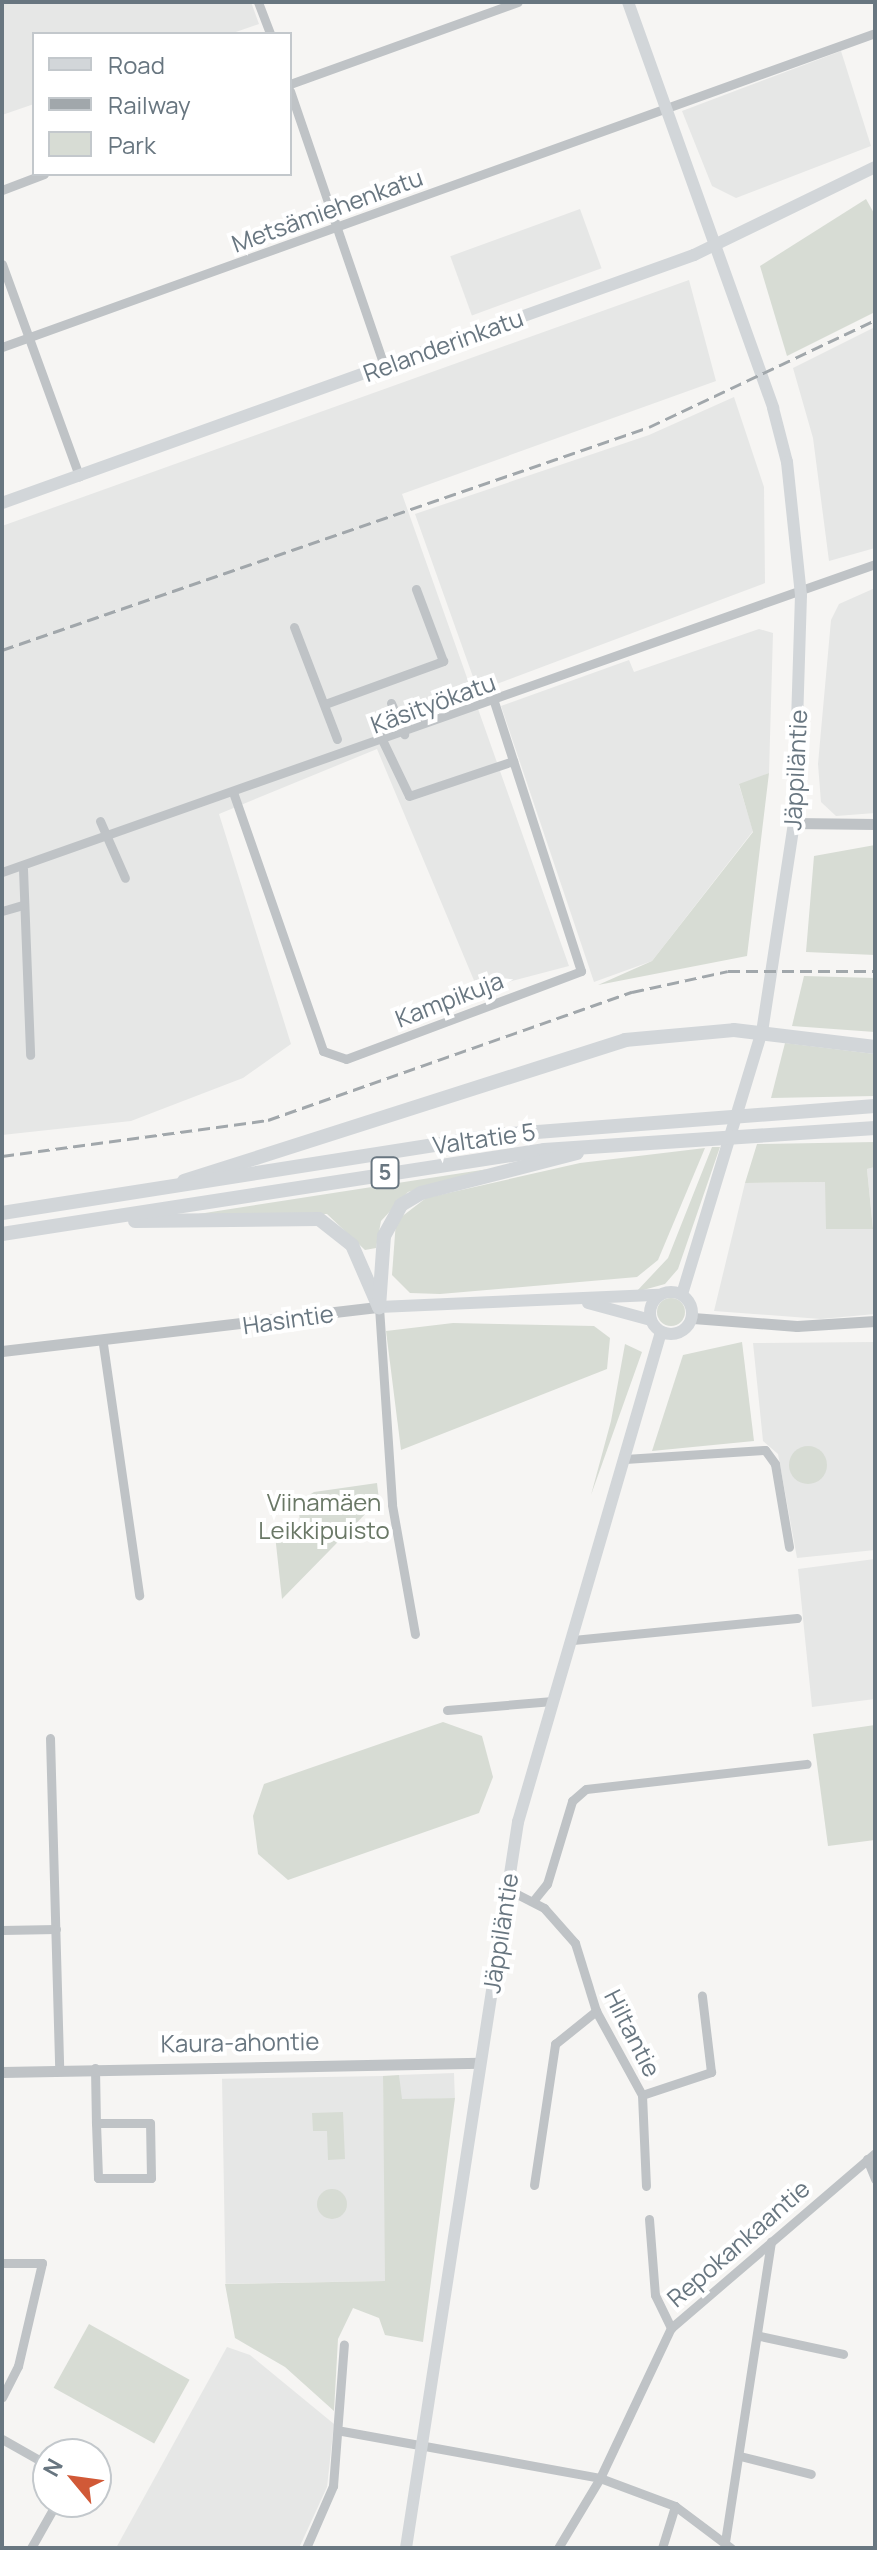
<!DOCTYPE html>
<meta charset="utf-8">
<style>
body{margin:0}
#map{position:relative;width:877px;height:2550px;overflow:hidden;background:#f6f5f3;font-family:Manrope,sans-serif}
div>[style]{position:absolute}
[style*='--x']{left:calc(var(--x)*1px);top:calc(var(--y)*1px);width:calc(var(--w)*1px);rotate:calc(var(--a)*1deg)}
.built>*{inset:0;background:#e6e7e6;transform-origin:0 0}
.green>*{inset:0;background:#d7dcd4;transform-origin:0 0}
.round{border-radius:50%}
.minor>*{height:9px;margin:-4.5px;padding:0 4.5px;transform-origin:4.5px;border-radius:4.5px;background:#bfc3c6}
.tertiary>*{height:11px;margin:-5.5px;padding:0 5.5px;transform-origin:5.5px;border-radius:5.5px;background:#bfc3c6}
.secondary>*{height:12px;margin:-6px;padding:0 6px;transform-origin:6px;border-radius:6px;background:#d2d6d9}
.secondary>.ring{margin:-6px;padding:0;box-sizing:content-box;background:none;border:12px solid #d2d6d9;border-radius:50%}
.trunk>*{height:14px;margin:-7px;padding:0 7px;transform-origin:7px;border-radius:7px;background:#d2d6d9}
.rail>*{height:3px;margin-top:-1.5px;transform-origin:0;background:repeating-linear-gradient(90deg,#a1a7ab 0 12px,transparent 0 18px)}
span{translate:-50% -50%;white-space:nowrap;text-align:center;line-height:1.15;-webkit-text-stroke:8px #fff;paint-order:stroke}
.shield-label span{padding:2px 6px;background:#fff;border:2px solid;border-radius:6px;-webkit-text-stroke-width:0}
.shield-label{font-size:22px;color:#687680;font-weight:700}
.street-label{font-size:24px;color:#687680}
.park-label{font-size:24px;color:#6a7866}
.frame{position:absolute;inset:0;border:4px solid #687680;pointer-events:none}
.legend{position:absolute;left:32px;top:32px;width:260px;height:144px;box-sizing:border-box;background:#fff;border:2px solid #c3c8cc;margin:0;padding:10px 14px;list-style:none;font-size:24px;color:#687680}
.legend li{display:flex;align-items:center;gap:16px;height:40px}
.legend b{width:40px;border:2px solid #c3c8cc}
.north{position:absolute;left:32px;top:2438px;width:80px;height:80px;box-sizing:border-box;background:#fff;border:2px solid #c3c8cc;border-radius:50%;rotate:299deg;font-size:22px;font-weight:700;line-height:32px;text-align:center;color:#687680}
.north::after{content:'';display:block;margin:auto;width:28px;height:36px;background:#d15937;clip-path:polygon(50% 0,100% 100%,50% 72%,0 100%)}
</style>
<div id="map">
<div class="built">
<i style="clip-path:polygon(2px 2px,251px 2px,259px 24px,230px 34px,34px 34px,34px 104px,2px 115px)"></i>
<i style="clip-path:polygon(841px 51px,871px 146px,736px 198px,712px 186px,682px 111px)"></i>
<i style="left:580px;top:209px;width:63px;height:138px;rotate:70deg"></i>
<i style="clip-path:polygon(689px 280px,716px 381px,402px 494px,569px 966px,478px 990px,377px 749px,219px 814px,291px 1044px,243px 1078px,131px 1121px,2px 1135px,2px 526px)"></i>
<i style="clip-path:polygon(875px 327px,875px 548px,829px 561px,813px 438px,793px 368px)"></i>
<i style="clip-path:polygon(734px 397px,764px 487px,765px 583px,478px 691px,415px 514px,649px 435px)"></i>
<i style="clip-path:polygon(875px 588px,875px 813px,836px 816px,821px 802px,818px 764px,831px 620px,839px 604px)"></i>
<i style="clip-path:polygon(759px 629px,773px 633px,769px 773px,739px 785px,753px 831px,652px 961px,594px 982px,501px 706px,629px 660px,634px 672px)"></i>
<i style="clip-path:polygon(875px 1167px,875px 1314px,821px 1319px,714px 1311px,745px 1183px,825px 1182px,873px 1228px,867px 1169px)"></i>
<i style="clip-path:polygon(875px 1342px,875px 1550px,797px 1558px,778px 1454px,763px 1441px,753px 1343px)"></i>
<i style="clip-path:polygon(875px 1559px,875px 1699px,812px 1707px,798px 1569px)"></i>
<i style="left:454px;top:2073px;width:25px;height:55px;rotate:88deg"></i>
<i style="left:383px;top:2076px;width:205px;height:161px;rotate:89deg"></i>
<i style="clip-path:polygon(227px 2347px,250px 2355px,334px 2424px,327px 2487px,299px 2548px,116px 2548px)"></i>
</div>
<div class="green">
<i style="clip-path:polygon(866px 199px,875px 215px,875px 312px,787px 356px,760px 266px)"></i>
<i style="clip-path:polygon(769px 773px,747px 956px,598px 985px,652px 961px,753px 832px,739px 784px)"></i>
<i style="clip-path:polygon(875px 845px,875px 955px,806px 952px,814px 856px)"></i>
<i style="clip-path:polygon(804px 976px,875px 978px,875px 1032px,792px 1026px)"></i>
<i style="clip-path:polygon(785px 1043px,875px 1054px,875px 1096px,771px 1098px)"></i>
<i style="clip-path:polygon(875px 1142px,875px 1167px,867px 1169px,873px 1229px,826px 1229px,825px 1182px,745px 1183px,757px 1144px)"></i>
<i style="clip-path:polygon(712px 1147px,720px 1147px,678px 1269px,665px 1284px,636px 1292px,668px 1258px)"></i>
<i style="clip-path:polygon(705px 1148px,658px 1260px,637px 1277px,440px 1294px,410px 1293px,392px 1275px,396px 1221px,426px 1198px,580px 1163px)"></i>
<i style="clip-path:polygon(488px 1169px,408px 1192px,381px 1221px,376px 1248px,365px 1250px,327px 1214px,192px 1215px)"></i>
<i class="round" style="left:657px;top:1298px;width:28px;height:28px"></i>
<i style="clip-path:polygon(453px 1323px,594px 1326px,610px 1338px,607px 1369px,401px 1450px,386px 1331px)"></i>
<i style="clip-path:polygon(742px 1342px,754px 1441px,652px 1451px,683px 1355px)"></i>
<i style="clip-path:polygon(625px 1344px,642px 1352px,591px 1495px,611px 1421px)"></i>
<i class="round" style="left:789px;top:1446px;width:38px;height:38px"></i>
<i style="clip-path:polygon(377px 1483px,379px 1500px,282px 1599px,275px 1535px,301px 1532px,298px 1502px,314px 1492px)"></i>
<i style="clip-path:polygon(443px 1722px,482px 1736px,493px 1777px,479px 1813px,288px 1880px,258px 1854px,253px 1816px,264px 1784px)"></i>
<i style="clip-path:polygon(875px 1725px,875px 1840px,828px 1846px,813px 1734px)"></i>
<i style="clip-path:polygon(399px 2075px,402px 2099px,455px 2098px,423px 2342px,385px 2335px,379px 2318px,353px 2308px,338px 2339px,334px 2411px,285px 2367px,235px 2338px,225px 2284px,385px 2281px,383px 2076px)"></i>
<i style="clip-path:polygon(343px 2112px,345px 2159px,328px 2160px,327px 2131px,313px 2131px,312px 2113px)"></i>
<i class="round" style="left:317px;top:2189px;width:30px;height:30px"></i>
<i style="left:89px;top:2324px;width:115px;height:73px;rotate:29deg"></i>
</div>
<div class="minor">
<i style="--x:258;--y:2;--w:34;--a:69"></i>
<i style="--x:290;--y:84;--w:242;--a:-19.8"></i>
<i style="--x:290;--y:91;--w:291;--a:71.1"></i>
<i style="--x:2;--y:190;--w:45;--a:-20.9"></i>
<i style="--x:2;--y:264;--w:226;--a:70"></i>
<i style="--x:2;--y:347;--w:928;--a:-19.78"></i>
<i style="--x:294;--y:627;--w:120;--a:69"></i>
<i style="--x:391;--y:703;--w:34;--a:67"></i>
<i style="--x:325;--y:704;--w:126;--a:-20"></i>
<i style="--x:443;--y:661;--w:77;--a:-110.6"></i>
<i style="--x:376;--y:727;--w:76;--a:64.4"></i>
<i style="--x:409;--y:796;--w:110;--a:-18.6"></i>
<i style="--x:234;--y:795;--w:271;--a:70.8"></i>
<i style="--x:323;--y:1051;--w:24;--a:19"></i>
<i style="--x:346;--y:1059;--w:251;--a:-20.5"></i>
<i style="--x:581;--y:971;--w:283;--a:-107.9"></i>
<i style="--x:100;--y:821;--w:62;--a:66.3"></i>
<i style="--x:23;--y:869;--w:186;--a:87.8"></i>
<i style="--x:2;--y:872;--w:926;--a:-19.43"></i>
<i style="--x:2;--y:911;--w:22;--a:-16"></i>
<i style="--x:379;--y:1307;--w:198;--a:86.2"></i>
<i style="--x:392;--y:1505;--w:131;--a:79.9"></i>
<i style="--x:103;--y:1344;--w:254;--a:81.8"></i>
<i style="--x:625;--y:1459;--w:140;--a:-3.7"></i>
<i style="--x:765;--y:1450;--w:17;--a:54"></i>
<i style="--x:775;--y:1464;--w:84;--a:80.4"></i>
<i style="--x:573;--y:1640;--w:225;--a:-5.6"></i>
<i style="--x:447;--y:1710;--w:106;--a:-4.9"></i>
<i style="--x:50;--y:1738;--w:332;--a:88.4"></i>
<i style="--x:505;--y:1888;--w:44;--a:27.1"></i>
<i style="--x:544;--y:1908;--w:47;--a:48.5"></i>
<i style="--x:575;--y:1943;--w:71;--a:72.8"></i>
<i style="--x:596;--y:2011;--w:96;--a:61.3"></i>
<i style="--x:642;--y:2095;--w:91;--a:87.5"></i>
<i style="--x:533;--y:1901;--w:22;--a:-51"></i>
<i style="--x:547;--y:1884;--w:87;--a:-73.2"></i>
<i style="--x:572;--y:1801;--w:18;--a:-41"></i>
<i style="--x:586;--y:1789;--w:222;--a:-6.5"></i>
<i style="--x:2;--y:1930;--w:54;--a:-1.1"></i>
<i style="--x:95;--y:2068;--w:55;--a:89"></i>
<i style="--x:96;--y:2123;--w:55;--a:87.9"></i>
<i style="--x:98;--y:2178;--w:53;--a:0"></i>
<i style="--x:151;--y:2178;--w:55;--a:-91"></i>
<i style="--x:150;--y:2123;--w:54;--a:180"></i>
<i style="--x:642;--y:2095;--w:73;--a:-18.4"></i>
<i style="--x:711;--y:2072;--w:77;--a:-96.8"></i>
<i style="--x:867;--y:2159;--w:22;--a:68"></i>
<i style="--x:534;--y:2185;--w:143;--a:-81.5"></i>
<i style="--x:555;--y:2044;--w:53;--a:-38.8"></i>
<i style="--x:649;--y:2219;--w:76;--a:85.5"></i>
<i style="--x:655;--y:2295;--w:37;--a:64"></i>
<i style="--x:2;--y:2263;--w:40;--a:0"></i>
<i style="--x:42;--y:2263;--w:106;--a:103.1"></i>
<i style="--x:18;--y:2366;--w:35;--a:117"></i>
<i style="--x:760;--y:2336;--w:85;--a:12.2"></i>
<i style="--x:342;--y:2431;--w:262;--a:10.3"></i>
<i style="--x:600;--y:2478;--w:80;--a:20.5"></i>
<i style="--x:675;--y:2506;--w:70;--a:36.9"></i>
<i style="--x:2;--y:2439;--w:53;--a:29.5"></i>
<i style="--x:740;--y:2456;--w:73;--a:14.2"></i>
<i style="--x:96;--y:2491;--w:4;--a:34"></i>
<i style="--x:725;--y:2542;--w:304;--a:-81.3"></i>
<i style="--x:31;--y:2548;--w:53;--a:-60.5"></i>
<i style="--x:306;--y:2548;--w:68;--a:-66.5"></i>
<i style="--x:333;--y:2486;--w:142;--a:-85.6"></i>
<i style="--x:558;--y:2548;--w:82;--a:-59"></i>
<i style="--x:600;--y:2478;--w:166;--a:-64.7"></i>
<i style="--x:671;--y:2328;--w:269;--a:-40.6"></i>
<i style="--x:662;--y:2548;--w:44;--a:-72.8"></i>
</div>
<div class="tertiary">
<i style="--x:794;--y:823;--w:81;--a:0.7"></i>
<i style="--x:693;--y:1318;--w:104;--a:4.4"></i>
<i style="--x:797;--y:1326;--w:78;--a:-3.7"></i>
<i style="--x:2;--y:1351;--w:380;--a:-6.7"></i>
<i style="--x:2;--y:2072;--w:478;--a:-1.1"></i>
</div>
<div class="secondary">
<i style="--x:628;--y:2;--w:431;--a:70.3"></i>
<i style="--x:773;--y:408;--w:56;--a:75.5"></i>
<i style="--x:787;--y:462;--w:134;--a:84"></i>
<i style="--x:801;--y:595;--w:228;--a:91.8"></i>
<i style="--x:794;--y:823;--w:210;--a:98.7"></i>
<i style="--x:762;--y:1031;--w:275;--a:106.9"></i>
<i style="--x:2;--y:503;--w:735;--a:-19.72"></i>
<i style="--x:694;--y:255;--w:201;--a:-25.9"></i>
<i class="ring" style="left:650px;top:1292px;width:30px;height:30px"></i>
<i style="--x:588;--y:1303;--w:65;--a:15.1"></i>
<i style="--x:379;--y:1307;--w:280;--a:-2.5"></i>
<i style="--x:406;--y:2548;--w:735;--a:-81.23"></i>
<i style="--x:518;--y:1822;--w:510;--a:-73.73"></i>
</div>
<div class="trunk">
<i style="--x:184;--y:1181;--w:463;--a:-17.7"></i>
<i style="--x:625;--y:1040;--w:109;--a:-5.2"></i>
<i style="--x:734;--y:1030;--w:142;--a:6.9"></i>
<i style="--x:2;--y:1213;--w:502;--a:-8.94"></i>
<i style="--x:498;--y:1135;--w:378;--a:-4.4"></i>
<i style="--x:135;--y:1221;--w:184;--a:-0.6"></i>
<i style="--x:319;--y:1219;--w:42;--a:38.2"></i>
<i style="--x:352;--y:1245;--w:68;--a:66.5"></i>
<i style="--x:2;--y:1234;--w:548;--a:-8.81"></i>
<i style="--x:544;--y:1150;--w:332;--a:-3.8"></i>
<i style="--x:379;--y:1307;--w:71;--a:-86"></i>
<i style="--x:384;--y:1236;--w:35;--a:-61"></i>
<i style="--x:401;--y:1205;--w:23;--a:-31"></i>
<i style="--x:421;--y:1193;--w:161;--a:-14.4"></i>
</div>
<div class="rail">
<i style="--x:2;--y:650;--w:684;--a:-19.02"></i>
<i style="--x:649;--y:427;--w:250;--a:-25.3"></i>
<i style="--x:2;--y:1156;--w:268;--a:-7.7"></i>
<i style="--x:268;--y:1120;--w:386;--a:-19.4"></i>
<i style="--x:632;--y:992;--w:98;--a:-12.3"></i>
<i style="--x:728;--y:971;--w:147;--a:0"></i>
</div>
<div class="shield-label">
<span style="left:385px;top:1173px">5</span>
</div>
<div class="street-label">
<span style="left:327px;top:210px;rotate:-20deg">Metsämiehenkatu</span>
<span style="left:443px;top:345px;rotate:-20deg">Relanderinkatu</span>
<span style="left:433px;top:703px;rotate:-20deg">Käsityökatu</span>
<span style="left:795px;top:770px;rotate:-87deg">Jäppiläntie</span>
<span style="left:449px;top:999px;rotate:-21deg">Kampikuja</span>
<span style="left:484px;top:1138px;rotate:-8deg">Valtatie 5</span>
<span style="left:288px;top:1319px;rotate:-8deg">Hasintie</span>
<span style="left:500px;top:1933px;rotate:-81deg">Jäppiläntie</span>
<span style="left:633px;top:2033px;rotate:63deg">Hiltantie</span>
<span style="left:240px;top:2042px;rotate:-1deg">Kaura-ahontie</span>
<span style="left:738px;top:2243px;rotate:-41deg">Repokankaantie</span>
</div>
<div class="park-label">
<span style="left:324px;top:1516px">Viinamäen<br>Leikkipuisto</span>
</div>
<div class="frame"></div>
<ul class="legend">
<li><b style="height:10px;background:#d2d6d9"></b>Road</li>
<li><b style="height:10px;background:#a1a7ab"></b>Railway</li>
<li><b style="height:22px;background:#d7dcd4"></b>Park</li>
</ul>
<div class="north">N</div>
</div>
